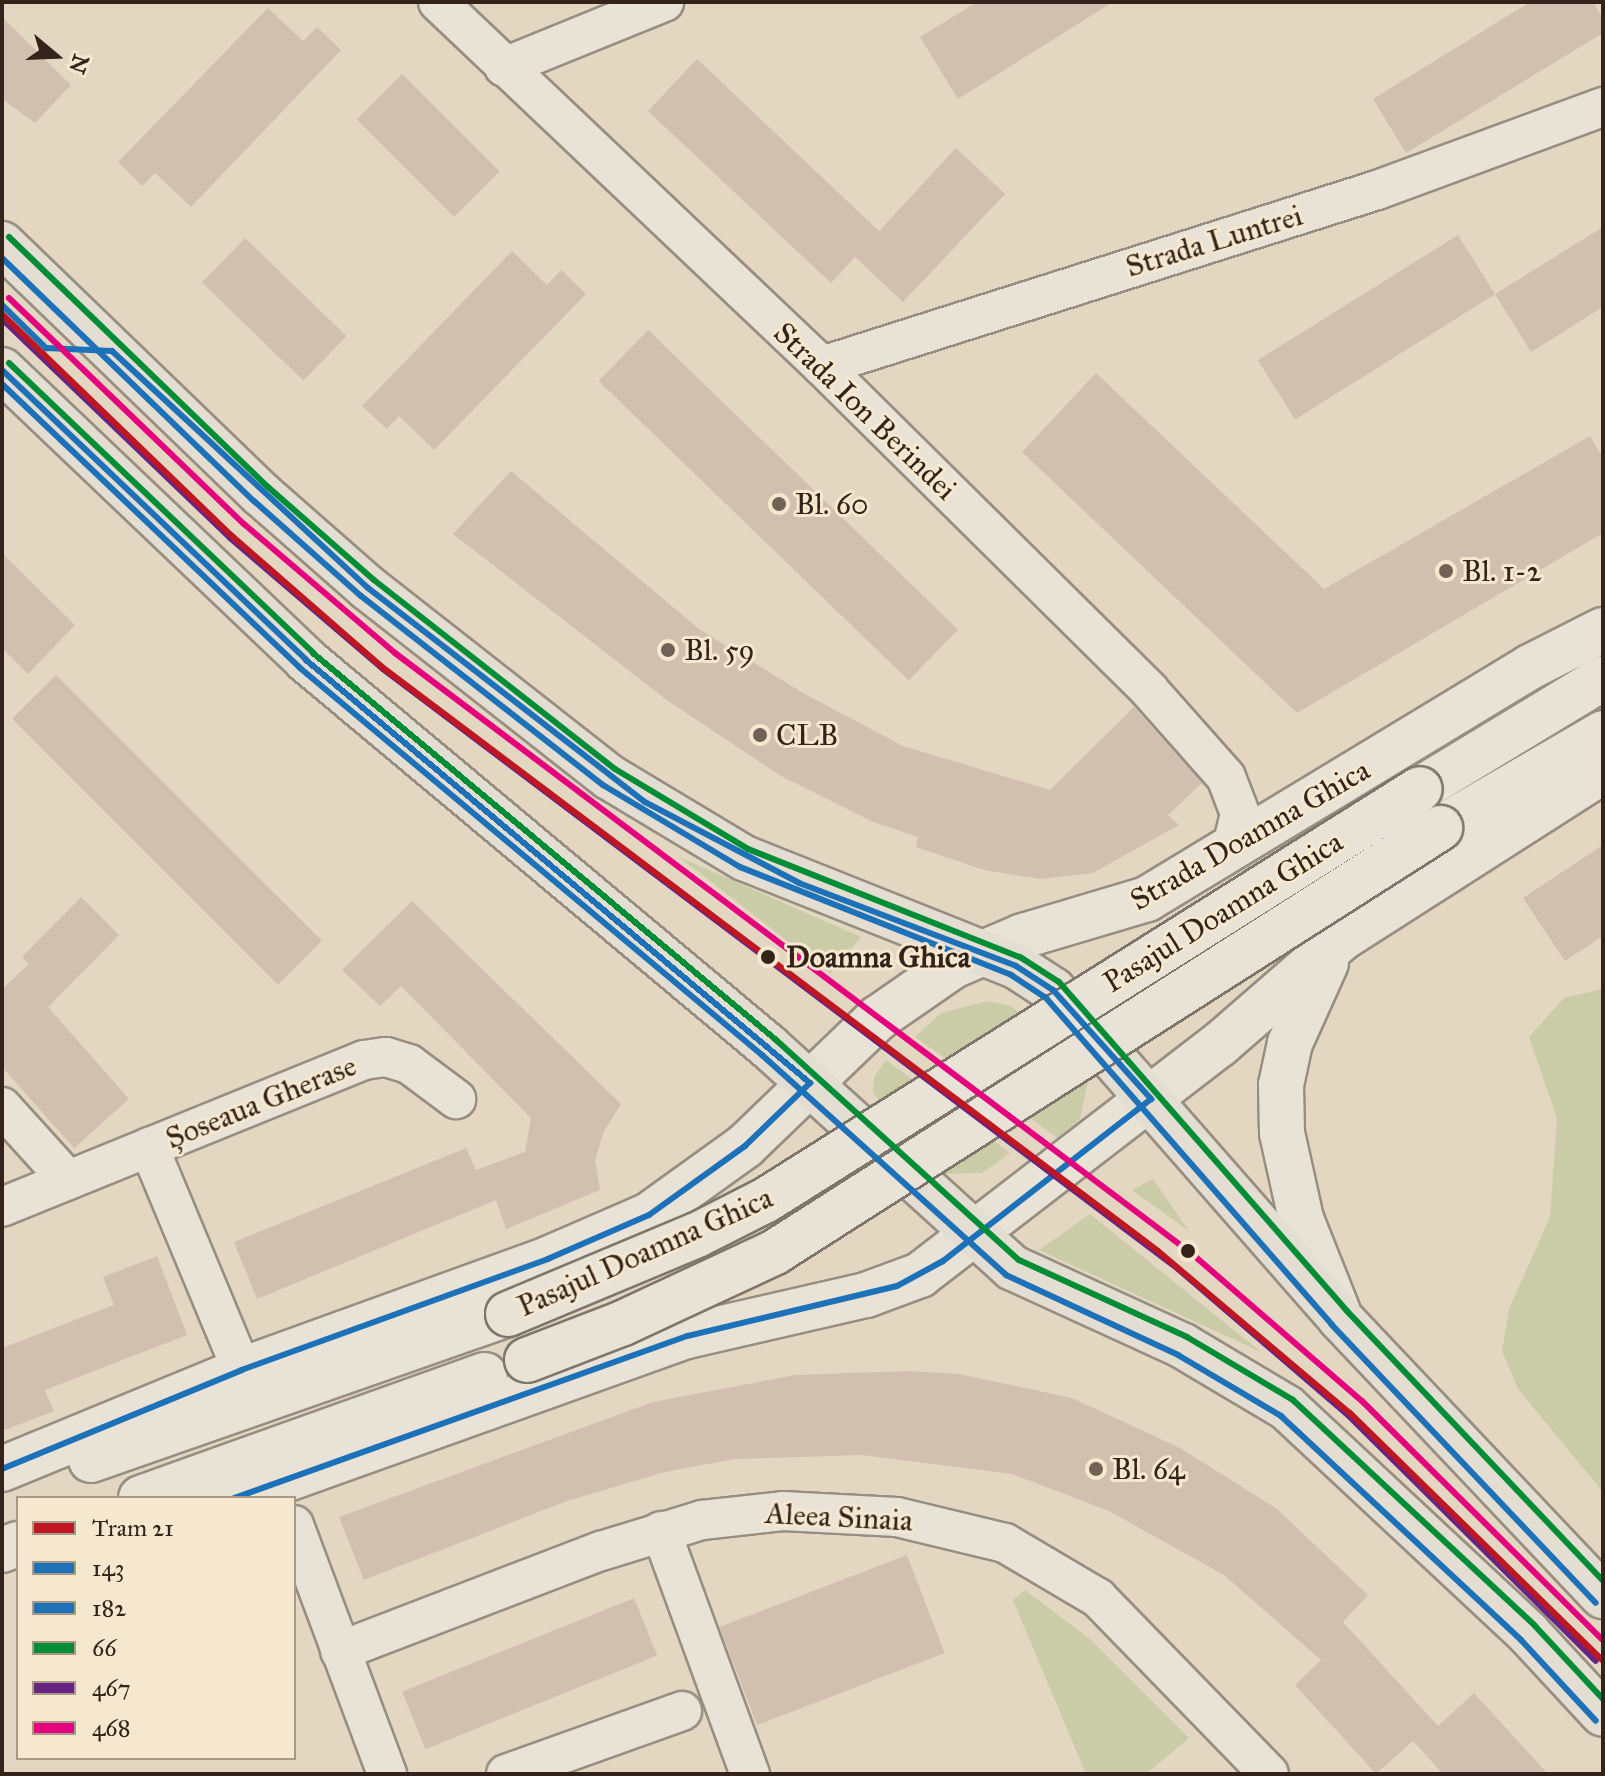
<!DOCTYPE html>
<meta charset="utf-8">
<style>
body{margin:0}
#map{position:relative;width:1605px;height:1776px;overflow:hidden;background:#e3d7c2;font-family:"IM FELL Great Primer",serif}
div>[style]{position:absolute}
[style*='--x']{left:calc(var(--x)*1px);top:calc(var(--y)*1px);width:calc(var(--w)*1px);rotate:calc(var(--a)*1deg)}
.green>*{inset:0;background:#cacba7}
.building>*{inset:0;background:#d1bfaf;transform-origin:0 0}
.roads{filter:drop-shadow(2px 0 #978e81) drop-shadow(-2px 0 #978e81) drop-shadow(0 2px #978e81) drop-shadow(0 -2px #978e81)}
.minor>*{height:38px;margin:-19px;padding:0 19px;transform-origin:19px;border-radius:19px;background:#e8e2d7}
.secondary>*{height:44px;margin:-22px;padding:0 22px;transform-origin:22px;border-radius:22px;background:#e8e2d7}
.primary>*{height:44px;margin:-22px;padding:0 22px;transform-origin:22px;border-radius:22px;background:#e4ddd1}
.bridges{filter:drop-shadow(2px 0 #7e766a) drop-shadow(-2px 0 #7e766a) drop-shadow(0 2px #7e766a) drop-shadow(0 -2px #7e766a)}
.secondary-bridge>*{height:44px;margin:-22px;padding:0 22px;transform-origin:22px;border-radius:22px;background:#e8e2d7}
.bus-1>*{height:6px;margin:-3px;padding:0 3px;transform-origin:3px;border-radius:3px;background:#1d71b8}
.bus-2>*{height:6px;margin:-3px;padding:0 3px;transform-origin:3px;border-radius:3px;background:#1d71b8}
.bus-3>*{height:6px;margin:-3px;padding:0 3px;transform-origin:3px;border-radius:3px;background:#008d36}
.bus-4>*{height:6px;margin:-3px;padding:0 3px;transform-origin:3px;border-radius:3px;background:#662483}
.bus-5>*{height:6px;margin:-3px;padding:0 3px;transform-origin:3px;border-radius:3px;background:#e5007d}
.tram-1>*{height:6px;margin:-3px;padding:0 3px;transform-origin:3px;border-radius:3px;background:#be1622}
.dots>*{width:22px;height:22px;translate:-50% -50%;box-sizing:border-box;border:4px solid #f5e8cf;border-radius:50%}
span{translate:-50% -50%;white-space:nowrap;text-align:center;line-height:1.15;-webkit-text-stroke:6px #f5e8cf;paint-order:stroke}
.street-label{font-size:30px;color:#34231a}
.poi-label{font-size:30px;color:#34231a}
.left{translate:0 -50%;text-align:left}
.stop-label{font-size:30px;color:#34231a;font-weight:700}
.frame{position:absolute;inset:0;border:4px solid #34231a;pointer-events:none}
.legend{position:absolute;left:16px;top:1496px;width:280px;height:264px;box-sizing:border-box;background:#f5e8cf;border:2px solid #a89987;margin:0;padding:10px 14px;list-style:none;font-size:24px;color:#34231a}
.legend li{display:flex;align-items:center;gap:16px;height:40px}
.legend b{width:40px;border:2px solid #a89987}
.north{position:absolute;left:16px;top:16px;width:80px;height:80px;-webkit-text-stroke:6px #f5e8cf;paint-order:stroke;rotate:109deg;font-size:22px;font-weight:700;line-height:32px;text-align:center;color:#34231a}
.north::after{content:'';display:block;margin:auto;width:28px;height:36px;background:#34231a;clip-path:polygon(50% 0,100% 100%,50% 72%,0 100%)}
</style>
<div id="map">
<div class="green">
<i style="clip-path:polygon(679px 857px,861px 937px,830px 974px)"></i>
<i style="clip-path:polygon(1603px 989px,1603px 1492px,1518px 1389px,1502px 1351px,1509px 1309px,1550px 1217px,1557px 1118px,1529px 1037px,1564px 998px)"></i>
<i style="clip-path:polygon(988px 1001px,1010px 1006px,1027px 1018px,1088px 1081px,1080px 1119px,1058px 1138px,915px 1037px,941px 1013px)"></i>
<i style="clip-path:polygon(886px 1060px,1010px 1153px,982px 1173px,943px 1174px,873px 1093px,874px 1077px)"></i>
<i style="clip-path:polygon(1153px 1179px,1189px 1231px,1132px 1190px)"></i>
<i style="clip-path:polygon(1090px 1214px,1261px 1352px,1039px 1250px)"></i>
<i style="clip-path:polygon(1025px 1590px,1091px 1640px,1189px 1738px,1146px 1774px,1086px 1774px,1013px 1600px)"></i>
</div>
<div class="building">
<i style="clip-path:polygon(977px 2px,1113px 2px,958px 99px,920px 37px)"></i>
<i style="clip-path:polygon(1530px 2px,1593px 2px,1603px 19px,1603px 33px,1406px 153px,1373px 99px)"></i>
<i style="clip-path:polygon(268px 8px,303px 41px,317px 27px,341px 50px,191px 207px,155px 173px,142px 186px,118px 162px)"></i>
<i style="clip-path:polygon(2px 17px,71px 85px,35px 123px,2px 99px)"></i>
<i style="clip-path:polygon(697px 59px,879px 231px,956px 148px,1005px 194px,903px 302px,855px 257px,831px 283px,648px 111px)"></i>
<i style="left:402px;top:74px;width:138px;height:64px;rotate:45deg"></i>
<i style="clip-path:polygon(1603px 227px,1603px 307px,1531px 352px,1495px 294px)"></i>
<i style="left:1458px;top:235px;width:70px;height:236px;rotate:58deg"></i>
<i style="left:245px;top:238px;width:141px;height:62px;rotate:44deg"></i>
<i style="clip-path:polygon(512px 251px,547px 285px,561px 270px,586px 294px,434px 450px,399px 416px,387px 429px,362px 406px)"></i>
<i style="left:648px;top:330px;width:431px;height:71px;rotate:44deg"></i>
<i style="clip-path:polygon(1096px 373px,1324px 589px,1590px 436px,1603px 458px,1603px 533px,1297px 713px,1022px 452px)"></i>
<i style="clip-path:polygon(511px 471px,699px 629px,803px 693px,903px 746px,1050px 790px,1134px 707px,1202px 783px,1168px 815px,1179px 825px,1093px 873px,1040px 879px,984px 870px,916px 847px,918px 837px,873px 822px,781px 776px,668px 701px,453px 534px)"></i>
<i style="clip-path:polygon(2px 553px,75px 625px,28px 674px,2px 648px)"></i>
<i style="left:56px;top:675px;width:376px;height:62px;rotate:45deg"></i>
<i style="clip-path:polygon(1603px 845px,1603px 936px,1565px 961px,1523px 898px)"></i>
<i style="clip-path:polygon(81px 897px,119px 935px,48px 1007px,129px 1099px,74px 1148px,2px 1067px,2px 989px,29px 964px,22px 957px)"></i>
<i style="clip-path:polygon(412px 901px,621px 1104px,604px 1131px,595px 1160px,600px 1190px,506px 1229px,496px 1200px,257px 1299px,234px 1242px,466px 1148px,476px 1170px,525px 1152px,531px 1118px,401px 986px,380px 1006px,342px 970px)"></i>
<i style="clip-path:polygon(157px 1256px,187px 1335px,45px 1390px,54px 1411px,2px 1431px,2px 1348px,114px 1305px,103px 1277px)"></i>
<i style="clip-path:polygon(908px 1371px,959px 1374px,1072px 1398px,1180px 1448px,1277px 1509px,1368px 1595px,1343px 1622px,1438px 1726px,1474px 1693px,1548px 1774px,1443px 1774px,1413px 1741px,1376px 1774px,1295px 1685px,1321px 1660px,1224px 1575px,1109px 1511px,1012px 1474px,862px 1455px,735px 1459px,665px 1472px,567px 1501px,364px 1580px,339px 1517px,653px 1402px,795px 1375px)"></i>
<i style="left:907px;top:1555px;width:105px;height:201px;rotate:69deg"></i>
<i style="left:634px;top:1598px;width:62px;height:250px;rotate:68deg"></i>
</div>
<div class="roads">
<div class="minor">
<i style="--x:438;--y:2;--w:529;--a:43.47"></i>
<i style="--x:822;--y:366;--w:460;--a:44.7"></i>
<i style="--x:1149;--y:690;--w:116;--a:48.5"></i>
<i style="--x:1226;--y:777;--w:40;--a:69"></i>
<i style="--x:1240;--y:814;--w:37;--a:104"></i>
<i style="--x:504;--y:67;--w:173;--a:-22.1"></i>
<i style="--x:822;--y:366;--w:582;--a:-17.59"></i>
<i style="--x:1377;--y:190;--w:241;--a:-20.2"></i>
<i style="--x:2;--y:1107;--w:98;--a:47.9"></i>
<i style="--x:149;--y:1147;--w:242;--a:67.4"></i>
<i style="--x:2;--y:1207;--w:391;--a:-22.1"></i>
<i style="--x:364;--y:1060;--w:22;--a:-8"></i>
<i style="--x:386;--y:1057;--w:24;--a:17"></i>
<i style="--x:409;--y:1064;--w:59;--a:36.7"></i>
<i style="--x:294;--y:1525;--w:266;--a:69.5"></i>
<i style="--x:661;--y:1531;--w:259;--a:69.9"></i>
<i style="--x:340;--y:1651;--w:280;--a:-21"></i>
<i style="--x:601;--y:1551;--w:106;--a:-17.1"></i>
<i style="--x:702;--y:1520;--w:81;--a:-6.3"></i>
<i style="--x:783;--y:1511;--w:114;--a:3"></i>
<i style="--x:897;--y:1517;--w:111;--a:13.5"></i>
<i style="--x:1005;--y:1543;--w:108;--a:30.6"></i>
<i style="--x:1098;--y:1598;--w:245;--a:45.8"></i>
<i style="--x:506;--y:1774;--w:187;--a:-19.7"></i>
</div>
<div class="secondary">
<i style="--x:1420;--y:789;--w:214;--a:-31.2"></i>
<i style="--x:1440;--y:828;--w:189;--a:-30.2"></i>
<i style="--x:1326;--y:963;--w:88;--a:114.2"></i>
<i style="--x:1290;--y:1043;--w:43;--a:102.1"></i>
<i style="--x:1281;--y:1085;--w:48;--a:88.8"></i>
<i style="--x:1282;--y:1133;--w:88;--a:77.5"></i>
<i style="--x:1301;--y:1219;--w:100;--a:68.3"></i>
<i style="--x:91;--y:1460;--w:442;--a:-19.3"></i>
<i style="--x:2;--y:1469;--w:260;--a:-22.4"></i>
<i style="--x:242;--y:1370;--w:326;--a:-19.9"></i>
<i style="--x:548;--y:1259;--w:110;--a:-23.5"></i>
<i style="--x:649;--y:1215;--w:118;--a:-35.7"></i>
<i style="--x:745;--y:1146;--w:185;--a:-43.9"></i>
<i style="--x:878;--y:1018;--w:91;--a:-34.7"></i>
<i style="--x:953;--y:966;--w:76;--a:-23.2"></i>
<i style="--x:1023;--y:936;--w:129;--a:-16.6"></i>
<i style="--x:1147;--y:899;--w:448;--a:-31.2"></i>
<i style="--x:1530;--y:667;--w:82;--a:-26.9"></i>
<i style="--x:141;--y:1498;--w:365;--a:-19.7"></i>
<i style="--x:234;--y:1498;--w:481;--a:-19.7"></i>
<i style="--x:687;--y:1336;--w:184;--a:-12.9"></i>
<i style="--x:866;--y:1295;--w:58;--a:-20.3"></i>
<i style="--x:920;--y:1275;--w:377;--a:-37.6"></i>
<i style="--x:1219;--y:1045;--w:163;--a:-41"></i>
<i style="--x:1342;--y:938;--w:310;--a:-32.6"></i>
<i style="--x:2;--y:1550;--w:17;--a:-21"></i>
</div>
<div class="primary">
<i style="--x:2;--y:244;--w:360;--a:44"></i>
<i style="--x:261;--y:494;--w:142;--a:41.3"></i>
<i style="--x:368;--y:588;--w:306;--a:38.1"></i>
<i style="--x:609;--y:777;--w:157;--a:31"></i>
<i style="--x:744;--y:858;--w:293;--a:21.7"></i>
<i style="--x:1016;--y:966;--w:44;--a:33"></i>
<i style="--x:1053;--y:990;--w:436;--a:48.8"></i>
<i style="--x:1340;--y:1318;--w:383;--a:46.6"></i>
<i style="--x:2;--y:370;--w:420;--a:43.6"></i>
<i style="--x:306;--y:660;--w:603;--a:39.89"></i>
<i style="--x:769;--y:1047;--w:329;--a:42.2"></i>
<i style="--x:1013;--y:1268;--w:187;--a:24.6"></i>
<i style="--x:1183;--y:1346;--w:121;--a:30.8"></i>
<i style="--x:1287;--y:1408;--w:330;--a:43"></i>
<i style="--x:1528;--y:1633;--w:110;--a:47.2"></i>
</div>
</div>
<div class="bridges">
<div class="secondary-bridge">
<i style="--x:508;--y:1314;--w:205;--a:-22.7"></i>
<i style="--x:697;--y:1235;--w:77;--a:-26.9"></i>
<i style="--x:766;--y:1200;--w:772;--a:-32.15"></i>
<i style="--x:527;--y:1360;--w:103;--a:-21.1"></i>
<i style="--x:623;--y:1323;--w:168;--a:-25"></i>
<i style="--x:775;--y:1252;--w:789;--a:-32.52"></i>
</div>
</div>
<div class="bus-1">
<i style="--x:2;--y:305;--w:62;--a:44.3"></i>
<i style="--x:46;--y:348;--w:66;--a:2.6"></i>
<i style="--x:112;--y:351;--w:349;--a:42.8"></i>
<i style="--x:368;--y:588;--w:350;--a:37.7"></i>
<i style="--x:645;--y:802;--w:174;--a:27.7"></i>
<i style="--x:799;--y:883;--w:232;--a:20.9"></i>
<i style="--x:1016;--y:966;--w:44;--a:33"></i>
<i style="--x:1053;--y:990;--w:147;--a:48"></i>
<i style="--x:1151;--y:1099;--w:264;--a:142.1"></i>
<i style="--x:943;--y:1261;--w:52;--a:151.5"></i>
<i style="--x:897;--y:1286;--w:216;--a:166.6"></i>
<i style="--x:687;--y:1336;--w:481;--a:160.3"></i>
<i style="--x:2;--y:370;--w:420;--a:43.6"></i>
<i style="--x:306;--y:660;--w:658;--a:40.01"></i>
<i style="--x:810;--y:1083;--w:91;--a:135.9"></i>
<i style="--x:745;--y:1146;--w:118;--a:144.3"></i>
<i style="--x:649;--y:1215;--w:110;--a:156.5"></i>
<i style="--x:548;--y:1259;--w:326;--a:160.1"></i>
<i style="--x:242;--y:1370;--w:260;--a:157.6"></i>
</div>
<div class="bus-2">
<i style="--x:2;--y:258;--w:350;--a:44"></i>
<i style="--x:254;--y:501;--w:143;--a:41.6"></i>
<i style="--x:361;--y:596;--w:307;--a:38"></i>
<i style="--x:603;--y:785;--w:160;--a:30.9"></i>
<i style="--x:740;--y:867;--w:292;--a:21.7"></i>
<i style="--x:1011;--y:975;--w:42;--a:33.3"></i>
<i style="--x:1046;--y:998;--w:434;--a:48.8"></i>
<i style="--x:1332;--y:1325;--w:383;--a:46.5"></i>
<i style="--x:2;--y:384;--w:412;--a:43.6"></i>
<i style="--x:300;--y:668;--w:603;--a:39.95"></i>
<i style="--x:762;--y:1055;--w:329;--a:42"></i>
<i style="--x:1006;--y:1275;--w:190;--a:24.9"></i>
<i style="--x:1178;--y:1355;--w:120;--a:30.6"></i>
<i style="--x:1281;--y:1416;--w:328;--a:43"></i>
<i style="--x:1521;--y:1640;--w:110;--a:47.2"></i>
</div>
<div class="bus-3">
<i style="--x:9;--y:237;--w:360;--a:44"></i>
<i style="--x:268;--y:487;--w:141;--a:41.3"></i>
<i style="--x:374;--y:580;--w:306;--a:38.1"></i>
<i style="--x:615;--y:769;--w:155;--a:31"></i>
<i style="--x:748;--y:849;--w:293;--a:21.7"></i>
<i style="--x:1020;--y:957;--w:46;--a:32.7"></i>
<i style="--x:1059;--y:982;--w:437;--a:48.8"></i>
<i style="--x:1347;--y:1311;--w:372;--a:46.5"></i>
<i style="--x:9;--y:363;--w:420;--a:43.6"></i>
<i style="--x:313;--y:653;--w:602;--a:39.88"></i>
<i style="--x:775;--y:1039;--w:329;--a:42.2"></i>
<i style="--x:1019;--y:1260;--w:185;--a:24.6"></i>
<i style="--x:1187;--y:1337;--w:123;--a:30.7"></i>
<i style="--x:1293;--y:1400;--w:331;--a:43"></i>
<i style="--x:1535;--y:1626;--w:100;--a:47"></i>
</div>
<div class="bus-4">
<i style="--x:2;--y:319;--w:316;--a:43.8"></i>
<i style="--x:230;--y:538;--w:201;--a:40.6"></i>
<i style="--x:383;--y:669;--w:996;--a:37.04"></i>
<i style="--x:1178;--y:1269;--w:224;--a:40.7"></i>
<i style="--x:1348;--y:1415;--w:349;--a:44.8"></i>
</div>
<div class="bus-5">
<i style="--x:9;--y:298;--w:326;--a:43.9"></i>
<i style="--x:244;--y:524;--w:199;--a:40.5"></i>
<i style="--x:395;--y:653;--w:997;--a:37.01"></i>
<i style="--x:1191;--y:1253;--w:226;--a:40.9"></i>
<i style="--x:1362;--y:1401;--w:339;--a:44.8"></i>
</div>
<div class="tram-1">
<i style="--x:2;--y:314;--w:320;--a:44"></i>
<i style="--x:232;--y:536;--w:199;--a:41.1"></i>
<i style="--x:382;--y:667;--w:971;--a:36.96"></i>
<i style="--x:1158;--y:1251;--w:251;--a:40.2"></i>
<i style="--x:1350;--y:1413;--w:354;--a:44.4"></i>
</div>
<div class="dots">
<i style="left:779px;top:504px;background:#716255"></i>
<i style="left:1446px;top:571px;background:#716255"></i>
<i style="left:668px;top:650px;background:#716255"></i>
<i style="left:760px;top:735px;background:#716255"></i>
<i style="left:768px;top:957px;background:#34231a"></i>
<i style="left:1188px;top:1251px;background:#34231a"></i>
<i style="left:1096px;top:1469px;background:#716255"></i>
</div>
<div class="street-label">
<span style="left:1214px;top:241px;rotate:-17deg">Strada Luntrei</span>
<span style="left:865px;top:411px;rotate:44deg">Strada Ion Berindei</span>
<span style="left:1250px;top:835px;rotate:-30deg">Strada Doamna Ghica</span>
<span style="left:1223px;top:912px;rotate:-32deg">Pasajul Doamna Ghica</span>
<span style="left:261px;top:1102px;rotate:-22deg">Șoseaua Gherase</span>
<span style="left:645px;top:1252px;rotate:-24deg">Pasajul Doamna Ghica</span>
<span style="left:839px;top:1517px;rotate:3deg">Aleea Sinaia</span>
</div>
<div class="poi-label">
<span class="left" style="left:795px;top:504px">Bl. 60</span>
<span class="left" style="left:1462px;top:571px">Bl. 1-2</span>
<span class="left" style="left:684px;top:650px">Bl. 59</span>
<span class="left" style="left:776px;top:735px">CLB</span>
<span class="left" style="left:1112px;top:1469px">Bl. 64</span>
</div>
<div class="stop-label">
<span class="left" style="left:786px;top:957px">Doamna Ghica</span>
</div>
<div class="frame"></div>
<ul class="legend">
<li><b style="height:10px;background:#be1622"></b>Tram 21</li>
<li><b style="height:10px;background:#1d71b8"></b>143</li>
<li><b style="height:10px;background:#1d71b8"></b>182</li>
<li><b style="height:10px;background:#008d36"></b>66</li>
<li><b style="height:10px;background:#662483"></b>467</li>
<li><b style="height:10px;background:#e5007d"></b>468</li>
</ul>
<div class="north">N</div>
</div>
